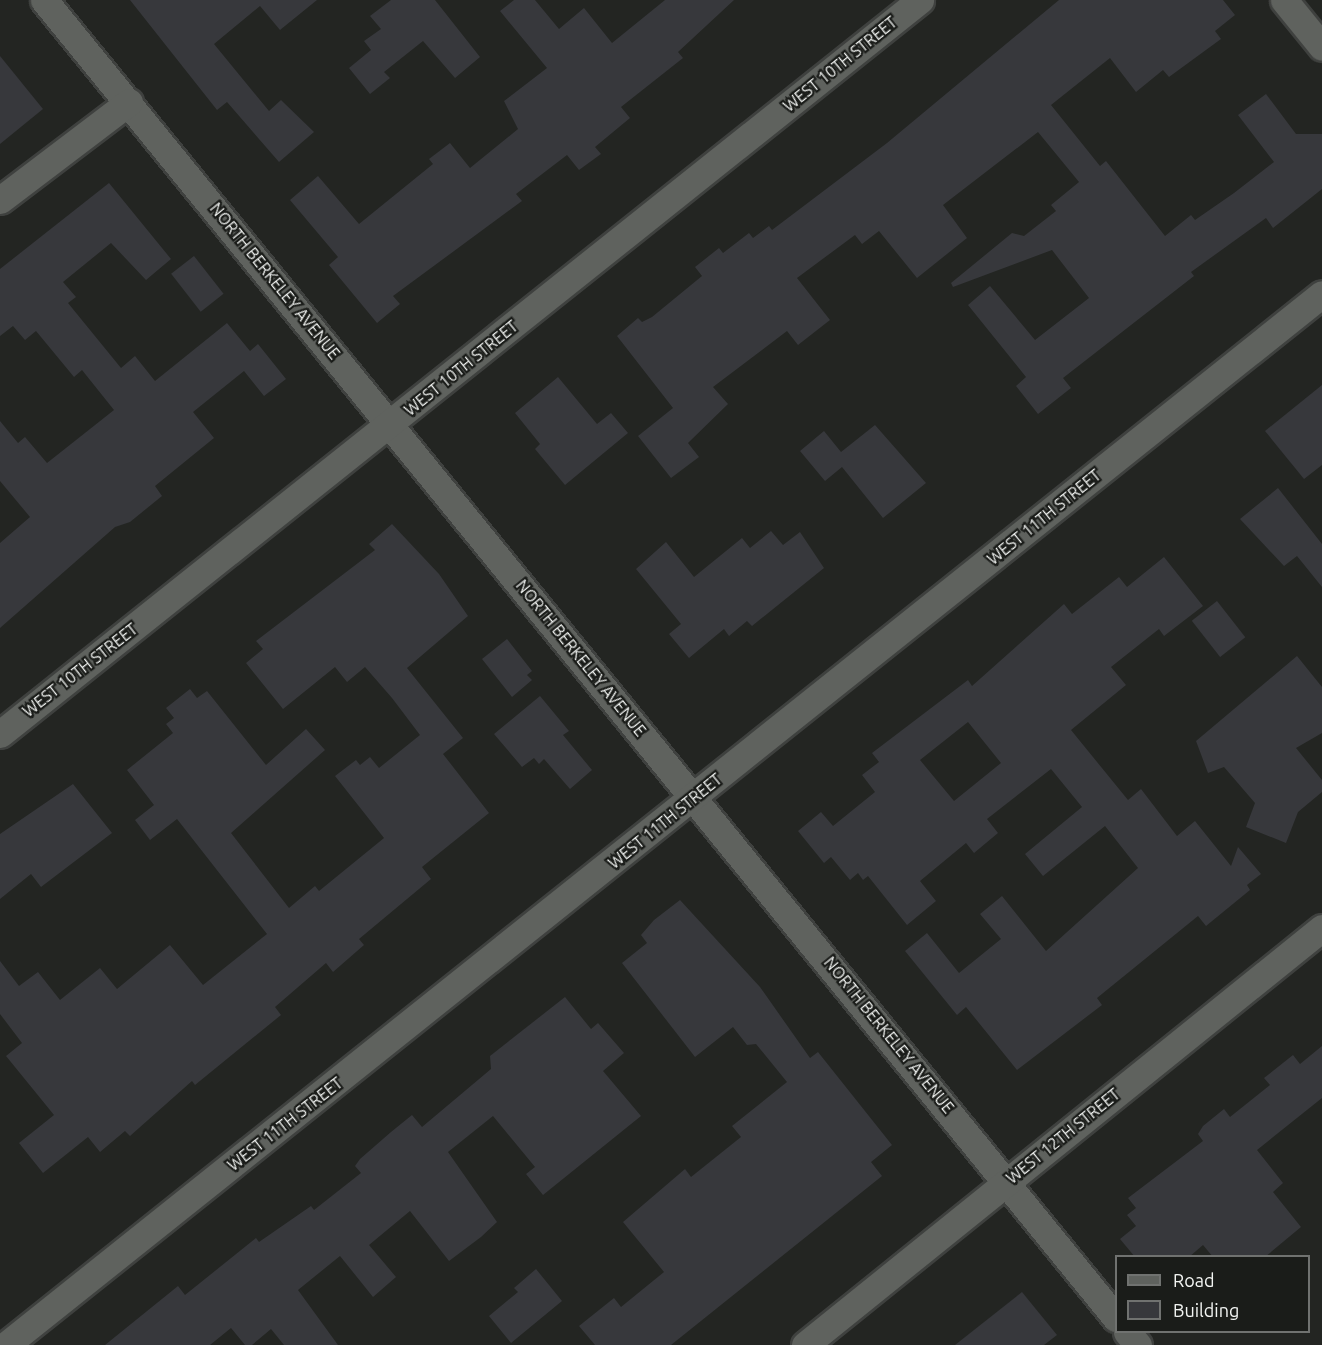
<!DOCTYPE html>
<style>
body{margin:0}
#map{position:relative;width:1322px;height:1345px;overflow:hidden;background:#232522;font-family:Ubuntu,sans-serif}
div>[style]{position:absolute}
[style*='--x']{left:calc(var(--x)*1px);top:calc(var(--y)*1px);width:calc(var(--w)*1px);rotate:calc(var(--a)*1deg)}
.building>*{inset:0;background:#37383c;transform-origin:0 0}
.roads{filter:drop-shadow(2px 0 #3f413f) drop-shadow(-2px 0 #3f413f) drop-shadow(0 2px #3f413f) drop-shadow(0 -2px #3f413f)}
.street>*{height:27px;margin:-13.5px;padding:0 13.5px;transform-origin:13.5px;border-radius:13.5px;background:#5f625e}
span{translate:-50% -50%;white-space:nowrap;text-align:center;line-height:1.15;-webkit-text-stroke:4.5px #1a1c19;paint-order:stroke}
.street-label{font-size:16px;color:#f2f4f2}
.legend{position:absolute;left:1115px;top:1255px;width:195px;height:78px;box-sizing:border-box;background:#1a1c19;border:2px solid #707270;margin:0;padding:8px 10px;list-style:none;font-size:18px;color:#f2f4f2}
.legend li{display:flex;align-items:center;gap:12px;height:30px}
.legend b{width:30px;border:2px solid #707270}
</style>
<div id="map">
<div class="building">
<i style="clip-path:polygon(130px 0,317px 0,280px 30px,260px 6px,214px 44px,269px 111px,281px 100px,314px 132px,279px 162px,227px 102px,217px 110px)"></i>
<i style="clip-path:polygon(391px 0,435px 0,480px 57px,455px 78px,423px 41px,384px 72px,390px 78px,370px 94px,349px 68px,371px 50px,364px 41px,381px 29px,370px 16px)"></i>
<i style="clip-path:polygon(514px 0,535px 0,559px 29px,584px 8px,612px 43px,665px 0,734px 0,678px 52px,683px 58px,621px 107px,630px 118px,595px 147px,601px 154px,579px 170px,567px 155px,516px 194px,522px 201px,393px 296px,400px 304px,377px 323px,329px 265px,338px 257px,290px 200px,318px 176px,359px 224px,433px 164px,429px 159px,450px 143px,470px 168px,518px 129px,504px 101px,547px 68px,500px 11px)"></i>
<i style="clip-path:polygon(1059px 0,1223px 0,1235px 15px,1215px 31px,1221px 39px,1169px 77px,1163px 70px,1136px 92px,1110px 58px,1051px 105px,1100px 166px,1106px 161px,1165px 236px,1191px 215px,1195px 220px,1234px 193px,1274px 162px,1238px 115px,1266px 94px,1296px 134px,1322px 134px,1322px 189px,1273px 228px,1266px 218px,1191px 272px,1194px 276px,1063px 378px,1071px 388px,1038px 414px,1016px 386px,1026px 377px,968px 305px,990px 286px,1035px 340px,1089px 298px,1052px 250px,953px 287px,951px 283px,1012px 233px,1024px 236px,1056px 211px,1051px 205px,1079px 182px,1038px 132px,943px 205px,967px 238px,917px 278px,879px 231px,862px 244px,855px 235px,797px 278px,830px 320px,798px 345px,787px 331px,713px 387px,728px 404px,688px 443px,699px 457px,671px 478px,638px 436px,673px 408px,617px 336px,638px 318px,642px 322px,652px 317px,702px 276px,695px 267px,719px 248px,723px 253px,749px 233px,753px 238px,769px 226px,772px 230px,887px 143px)"></i>
<i style="clip-path:polygon(0 56px,43px 109px,0 144px)"></i>
<i style="clip-path:polygon(109px 183px,171px 259px,146px 280px,111px 243px,63px 282px,76px 297px,68px 303px,121px 368px,135px 356px,155px 381px,227px 323px,250px 351px,258px 344px,286px 379px,264px 396px,244px 371px,193px 412px,214px 438px,155px 486px,162px 496px,130px 522px,115px 527px,0 628px,0 543px,30px 517px,0 481px,0 421px,18px 443px,25px 437px,47px 463px,114px 410px,82px 370px,74px 377px,36px 331px,25px 340px,13px 326px,0 336px,0 269px)"></i>
<i style="left:194px;top:256px;width:48px;height:29px;rotate:52deg"></i>
<i style="clip-path:polygon(558px 377px,597px 424px,611px 413px,628px 433px,565px 485px,535px 449px,540px 444px,515px 413px)"></i>
<i style="clip-path:polygon(1322px 385px,1322px 465px,1304px 479px,1265px 431px)"></i>
<i style="clip-path:polygon(875px 425px,926px 483px,883px 518px,842px 467px,825px 481px,800px 451px,824px 431px,841px 452px)"></i>
<i style="clip-path:polygon(1278px 488px,1322px 544px,1322px 587px,1297px 556px,1284px 566px,1240px 519px)"></i>
<i style="clip-path:polygon(392px 524px,439px 574px,468px 616px,407px 668px,463px 738px,443px 754px,489px 813px,422px 867px,431px 879px,359px 939px,364px 945px,333px 972px,326px 963px,275px 1007px,281px 1015px,195px 1085px,192px 1081px,130px 1136px,125px 1131px,100px 1152px,88px 1137px,43px 1173px,19px 1143px,54px 1115px,6px 1056px,22px 1043px,0 1014px,0 961px,19px 986px,38px 972px,60px 1000px,100px 968px,117px 989px,170px 945px,203px 985px,267px 934px,177px 819px,150px 840px,135px 820px,154px 805px,127px 770px,173px 733px,166px 724px,174px 718px,166px 708px,190px 689px,197px 698px,207px 691px,266px 765px,306px 729px,325px 750px,231px 833px,289px 908px,315px 886px,319px 891px,384px 838px,335px 776px,356px 760px,360px 765px,370px 757px,379px 768px,420px 735px,392px 698px,365px 667px,347px 682px,335px 667px,283px 709px,246px 663px,263px 649px,256px 641px,375px 550px,369px 544px)"></i>
<i style="clip-path:polygon(771px 531px,783px 545px,800px 532px,824px 568px,752px 626px,747px 621px,729px 636px,724px 629px,689px 658px,669px 634px,681px 624px,636px 569px,666px 542px,694px 577px,742px 538px,750px 548px)"></i>
<i style="clip-path:polygon(evenodd,1164px 557px,1203px 606px,1164px 636px,1159px 629px,1111px 667px,1126px 685px,1071px 730px,1128px 800px,1141px 789px,1177px 836px,1195px 821px,1231px 866px,1238px 847px,1261px 874px,1247px 885px,1250px 890px,1206px 926px,1198px 916px,1097px 998px,1102px 1005px,1017px 1070px,966px 1007px,957px 1015px,905px 951px,927px 933px,959px 973px,1001px 939px,980px 914px,1002px 896px,1046px 951px,1138px 868px,1105px 826px,1043px 876px,1025px 854px,1082px 807px,1051px 769px,987px 819px,998px 833px,974px 853px,966px 843px,920px 881px,936px 901px,907px 925px,868px 876px,863px 880px,858px 873px,850px 880px,831px 857px,824px 863px,798px 831px,821px 812px,833px 826px,875px 792px,862px 775px,879px 762px,872px 753px,968px 680px,972px 686px,1064px 604px,1072px 614px,1119px 577px,1127px 587px,1164px 557px,968px 722px,1001px 763px,954px 801px,920px 760px,968px 722px)"></i>
<i style="left:1217px;top:601px;width:46px;height:32px;rotate:52deg"></i>
<i style="clip-path:polygon(507px 639px,532px 671px,527px 675px,532px 680px,512px 697px,482px 659px)"></i>
<i style="clip-path:polygon(1297px 656px,1322px 687px,1322px 733px,1296px 748px,1322px 780px,1322px 792px,1298px 812px,1286px 843px,1246px 827px,1255px 803px,1224px 767px,1208px 773px,1196px 741px)"></i>
<i style="clip-path:polygon(540px 696px,569px 731px,563px 735px,592px 770px,570px 789px,544px 759px,539px 764px,534px 758px,522px 767px,494px 734px)"></i>
<i style="clip-path:polygon(73px 784px,112px 833px,41px 887px,31px 874px,0 899px,0 834px)"></i>
<i style="clip-path:polygon(680px 900px,760px 987px,810px 1058px,818px 1052px,892px 1145px,871px 1162px,882px 1176px,671px 1345px,595px 1345px,579px 1326px,614px 1298px,621px 1307px,664px 1272px,623px 1222px,685px 1169px,691px 1177px,741px 1137px,732px 1126px,787px 1082px,756px 1044px,747px 1045px,733px 1027px,695px 1057px,622px 963px,647px 943px,641px 935px,654px 920px)"></i>
<i style="clip-path:polygon(565px 997px,591px 1029px,598px 1023px,624px 1053px,603px 1071px,641px 1116px,543px 1195px,526px 1174px,535px 1167px,493px 1116px,448px 1152px,497px 1222px,481px 1237px,449px 1261px,410px 1211px,369px 1245px,396px 1277px,373px 1297px,340px 1256px,298px 1290px,338px 1345px,284px 1345px,271px 1329px,252px 1345px,245px 1345px,231px 1328px,210px 1345px,105px 1345px,178px 1286px,185px 1295px,256px 1238px,259px 1242px,311px 1206px,314px 1210px,361px 1173px,355px 1166px,360px 1159px,391px 1132px,412px 1115px,422px 1127px,491px 1069px,490px 1056px)"></i>
<i style="clip-path:polygon(1322px 1046px,1322px 1098px,1257px 1150px,1283px 1183px,1273px 1192px,1301px 1227px,1265px 1257px,1213px 1257px,1203px 1245px,1189px 1257px,1135px 1257px,1120px 1239px,1136px 1226px,1127px 1215px,1136px 1208px,1128px 1198px,1203px 1141px,1198px 1134px,1203px 1126px,1224px 1109px,1230px 1117px,1270px 1085px,1264px 1078px,1293px 1055px,1300px 1064px)"></i>
<i style="clip-path:polygon(536px 1269px,562px 1301px,511px 1343px,489px 1316px,518px 1292px,514px 1288px)"></i>
<i style="clip-path:polygon(1022px 1292px,1057px 1335px,1044px 1345px,955px 1345px)"></i>
</div>
<div class="roads">
<div class="street">
<i style="--x:44;--y:0;--w:1699;--a:50.88"></i>
<i style="--x:1284;--y:0;--w:60;--a:51"></i>
<i style="--x:0;--y:200;--w:162;--a:-37.2"></i>
<i style="--x:0;--y:734;--w:1177;--a:-38.58"></i>
<i style="--x:1127;--y:1332;--w:17;--a:50"></i>
<i style="--x:6;--y:1345;--w:1684;--a:-38.61"></i>
<i style="--x:805;--y:1345;--w:664;--a:-38.89"></i>
</div>
</div>
<div class="street-label">
<span style="left:840px;top:64px;rotate:-39deg">WEST 10TH STREET</span>
<span style="left:275px;top:281px;rotate:51deg">NORTH BERKELEY AVENUE</span>
<span style="left:461px;top:368px;rotate:-39deg">WEST 10TH STREET</span>
<span style="left:1044px;top:517px;rotate:-39deg">WEST 11TH STREET</span>
<span style="left:581px;top:658px;rotate:51deg">NORTH BERKELEY AVENUE</span>
<span style="left:80px;top:670px;rotate:-38deg">WEST 10TH STREET</span>
<span style="left:665px;top:821px;rotate:-39deg">WEST 11TH STREET</span>
<span style="left:889px;top:1035px;rotate:51deg">NORTH BERKELEY AVENUE</span>
<span style="left:285px;top:1124px;rotate:-38deg">WEST 11TH STREET</span>
<span style="left:1063px;top:1136px;rotate:-39deg">WEST 12TH STREET</span>
</div>
<ul class="legend">
<li><b style="height:8px;background:#5f625e"></b>Road</li>
<li><b style="height:16px;background:#37383c"></b>Building</li>
</ul>
</div>
